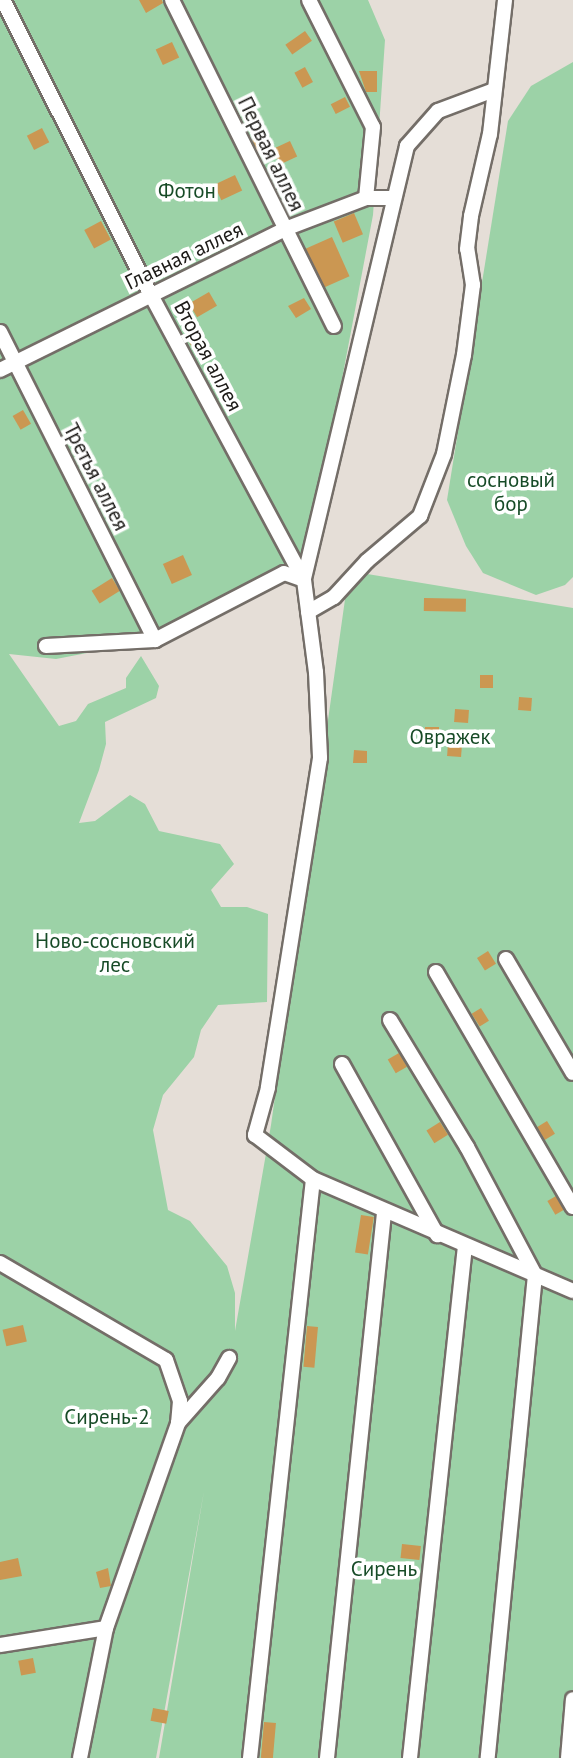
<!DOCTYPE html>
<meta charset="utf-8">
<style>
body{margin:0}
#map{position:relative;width:573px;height:1758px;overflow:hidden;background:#e5ded7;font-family:"PT Sans",sans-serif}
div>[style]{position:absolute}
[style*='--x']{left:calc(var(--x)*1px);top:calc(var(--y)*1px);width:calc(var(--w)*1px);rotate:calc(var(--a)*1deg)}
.green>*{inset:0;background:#9cd2a7}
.building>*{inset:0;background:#cb9752;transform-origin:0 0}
.roads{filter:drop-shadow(2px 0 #746e68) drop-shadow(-2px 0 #746e68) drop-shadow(0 2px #746e68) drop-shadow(0 -2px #746e68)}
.minor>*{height:14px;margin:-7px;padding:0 7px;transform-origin:7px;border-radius:7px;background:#fff}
span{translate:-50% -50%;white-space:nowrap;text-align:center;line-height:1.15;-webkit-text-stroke:7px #fff;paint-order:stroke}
.street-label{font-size:21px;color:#1c1a17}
.park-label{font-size:21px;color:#174b27}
</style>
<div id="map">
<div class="green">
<i style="clip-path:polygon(0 0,368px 0,385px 40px,373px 215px,304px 580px,294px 575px,175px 636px,56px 659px,9px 654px,59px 726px,76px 721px,88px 704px,126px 688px,126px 678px,141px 656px,159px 686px,156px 698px,105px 722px,106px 744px,99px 770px,79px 823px,95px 821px,130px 795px,145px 804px,159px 831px,220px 844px,234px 864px,211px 890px,221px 907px,247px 907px,268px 914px,267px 1002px,218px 1005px,201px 1030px,194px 1057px,163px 1095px,153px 1130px,168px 1210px,190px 1221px,227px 1266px,235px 1293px,235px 1331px,271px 1125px,349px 571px,573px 608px,573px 1758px,159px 1758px,204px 1491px,156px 1758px,0 1758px)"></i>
<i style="clip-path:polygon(573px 62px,573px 577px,565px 585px,536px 595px,483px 573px,466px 546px,447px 500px,508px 121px,531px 86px)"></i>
</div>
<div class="building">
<i style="clip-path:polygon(139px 0,162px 0,163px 3px,146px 13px)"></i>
<i style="left:305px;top:31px;width:12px;height:24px;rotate:55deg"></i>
<i style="left:172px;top:42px;width:17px;height:18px;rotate:65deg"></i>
<i style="left:305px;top:67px;width:17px;height:12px;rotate:62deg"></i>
<i style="clip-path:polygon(359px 71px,377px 71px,377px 92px,366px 92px)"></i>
<i style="left:345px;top:97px;width:11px;height:16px;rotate:63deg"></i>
<i style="left:42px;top:128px;width:16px;height:17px;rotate:63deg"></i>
<i style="left:266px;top:134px;width:13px;height:15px;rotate:67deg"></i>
<i style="left:290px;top:141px;width:17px;height:19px;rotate:65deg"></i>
<i style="left:235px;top:175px;width:17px;height:23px;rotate:65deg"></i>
<i style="left:354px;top:213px;width:23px;height:22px;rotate:67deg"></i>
<i style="left:101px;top:221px;width:21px;height:19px;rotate:62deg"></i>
<i style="left:332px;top:237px;width:43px;height:29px;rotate:66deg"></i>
<i style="left:209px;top:292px;width:16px;height:23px;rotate:60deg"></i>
<i style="clip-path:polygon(304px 298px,311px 309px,296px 318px,288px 306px)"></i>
<i style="left:200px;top:331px;width:14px;height:15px;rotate:60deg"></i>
<i style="left:23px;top:410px;width:16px;height:12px;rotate:60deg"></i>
<i style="left:183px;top:555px;width:22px;height:22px;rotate:66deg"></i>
<i style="left:112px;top:578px;width:15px;height:24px;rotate:58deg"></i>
<i style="left:424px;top:598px;width:42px;height:13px;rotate:1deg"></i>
<i style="left:480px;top:675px;width:13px;height:13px"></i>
<i style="left:519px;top:697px;width:13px;height:13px;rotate:4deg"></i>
<i style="left:455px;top:709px;width:14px;height:13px;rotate:4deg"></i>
<i style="left:425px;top:727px;width:14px;height:12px"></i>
<i style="left:448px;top:743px;width:14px;height:13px;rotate:4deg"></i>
<i style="clip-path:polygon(354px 750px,367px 751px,367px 763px,353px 763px)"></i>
<i style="left:488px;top:951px;width:15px;height:13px;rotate:58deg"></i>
<i style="left:481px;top:1008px;width:15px;height:11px;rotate:58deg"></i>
<i style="left:399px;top:1053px;width:16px;height:13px;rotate:60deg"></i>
<i style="left:547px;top:1121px;width:15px;height:12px;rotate:58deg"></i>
<i style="left:440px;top:1122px;width:15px;height:16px;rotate:58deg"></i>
<i style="left:556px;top:1196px;width:16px;height:10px;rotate:60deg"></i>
<i style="left:361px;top:1215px;width:13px;height:38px;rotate:9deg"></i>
<i style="left:23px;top:1325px;width:17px;height:21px;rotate:77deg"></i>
<i style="left:307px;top:1326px;width:11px;height:41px;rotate:5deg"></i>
<i style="left:402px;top:1544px;width:19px;height:14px;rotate:6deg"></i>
<i style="clip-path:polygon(18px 1558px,22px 1576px,0 1580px,0 1562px)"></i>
<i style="clip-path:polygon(108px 1568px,111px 1586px,100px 1588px,96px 1572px)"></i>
<i style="left:33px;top:1658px;width:15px;height:15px;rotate:79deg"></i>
<i style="left:153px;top:1708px;width:16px;height:13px;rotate:11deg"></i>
<i style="left:264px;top:1722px;width:12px;height:36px;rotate:5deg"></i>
</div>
<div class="roads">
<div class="minor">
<i style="--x:3;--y:0;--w:330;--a:63.4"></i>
<i style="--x:151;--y:295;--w:323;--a:61.8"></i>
<i style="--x:172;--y:0;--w:364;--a:63.6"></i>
<i style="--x:309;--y:0;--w:142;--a:63.3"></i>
<i style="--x:373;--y:127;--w:71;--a:95.6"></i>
<i style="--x:494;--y:90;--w:60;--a:159.4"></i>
<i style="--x:438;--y:111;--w:47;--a:131.5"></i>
<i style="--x:407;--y:146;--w:446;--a:103.4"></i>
<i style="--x:304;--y:580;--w:93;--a:82.6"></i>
<i style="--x:316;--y:672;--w:86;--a:87.3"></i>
<i style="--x:320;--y:758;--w:334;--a:99"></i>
<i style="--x:268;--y:1088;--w:49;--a:105.5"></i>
<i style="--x:255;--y:1135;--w:73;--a:37.2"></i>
<i style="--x:313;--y:1179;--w:283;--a:23.3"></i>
<i style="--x:0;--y:332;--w:345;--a:63.3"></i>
<i style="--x:0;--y:370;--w:318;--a:-26.3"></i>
<i style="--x:285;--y:229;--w:87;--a:-20.9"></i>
<i style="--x:366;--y:198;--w:26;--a:0"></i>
<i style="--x:308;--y:612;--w:30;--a:-30"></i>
<i style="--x:334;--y:597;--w:49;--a:-47.5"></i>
<i style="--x:367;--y:561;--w:70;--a:-40.3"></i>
<i style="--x:420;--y:516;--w:66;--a:-68.8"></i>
<i style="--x:444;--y:454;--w:101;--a:-78.6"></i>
<i style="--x:464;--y:355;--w:71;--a:-82.7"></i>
<i style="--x:473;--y:285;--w:36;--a:-99"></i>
<i style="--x:467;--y:249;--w:33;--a:-83"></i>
<i style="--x:471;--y:216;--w:84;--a:-77"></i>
<i style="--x:490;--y:134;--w:135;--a:-83.6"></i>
<i style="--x:46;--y:646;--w:109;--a:-3.2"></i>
<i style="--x:155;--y:640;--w:145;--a:-27.4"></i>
<i style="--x:284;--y:573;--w:21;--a:19"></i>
<i style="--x:506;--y:959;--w:132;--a:59.6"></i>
<i style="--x:436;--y:972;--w:272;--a:59.8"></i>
<i style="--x:390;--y:1020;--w:149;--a:58.8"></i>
<i style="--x:467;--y:1147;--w:145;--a:62"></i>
<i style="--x:535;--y:1275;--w:485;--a:95.6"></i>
<i style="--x:342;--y:1064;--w:196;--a:60.9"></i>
<i style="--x:0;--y:1263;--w:192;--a:30.3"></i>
<i style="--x:166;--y:1360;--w:43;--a:71.1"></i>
<i style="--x:180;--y:1401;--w:22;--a:95"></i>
<i style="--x:0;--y:1645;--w:107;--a:-9.1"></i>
<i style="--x:106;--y:1628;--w:217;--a:-70.6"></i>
<i style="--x:178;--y:1423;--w:60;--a:-48.4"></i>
<i style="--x:218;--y:1378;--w:23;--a:-61"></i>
<i style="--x:80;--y:1758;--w:133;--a:-78.7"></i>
<i style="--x:250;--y:1758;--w:582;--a:-83.79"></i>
<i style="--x:327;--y:1758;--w:548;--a:-84.03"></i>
<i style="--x:410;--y:1758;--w:515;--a:-83.87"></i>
<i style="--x:568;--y:1758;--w:59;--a:-85.2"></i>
</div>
</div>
<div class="street-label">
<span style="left:271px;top:154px;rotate:64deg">Первая аллея</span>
<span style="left:184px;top:256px;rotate:-26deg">Главная аллея</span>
<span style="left:208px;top:356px;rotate:62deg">Вторая аллея</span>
<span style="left:96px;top:477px;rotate:63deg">Третья аллея</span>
</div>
<div class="park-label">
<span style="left:187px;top:191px">Фотон</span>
<span style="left:511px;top:492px">сосновый<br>бор</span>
<span style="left:450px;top:737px">Овражек</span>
<span style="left:115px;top:953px">Ново-сосновский<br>лес</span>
<span style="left:107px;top:1417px">Сирень-2</span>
<span style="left:384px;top:1569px">Сирень</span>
</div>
</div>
